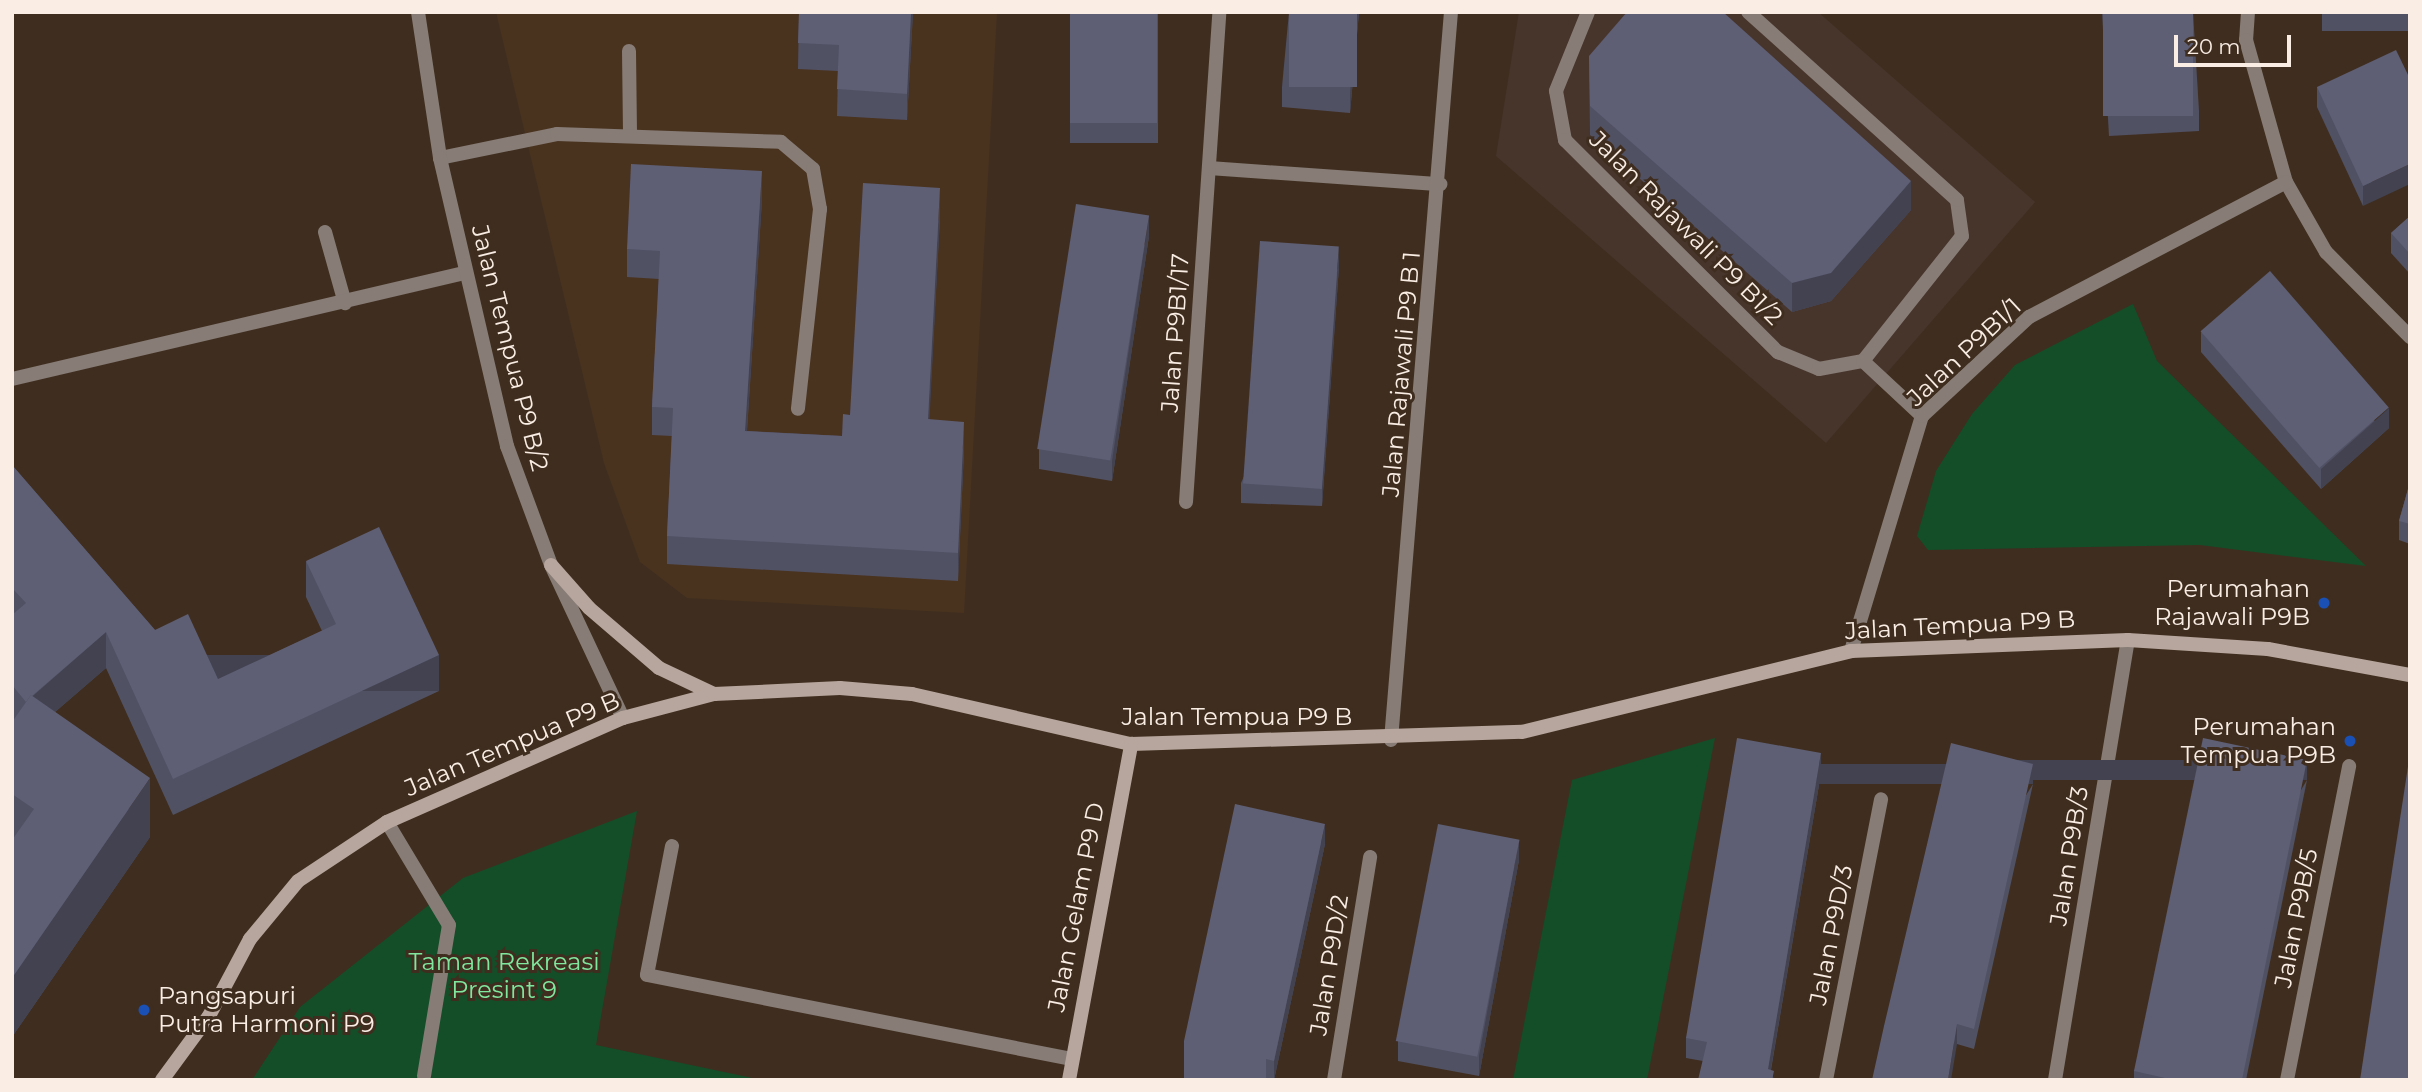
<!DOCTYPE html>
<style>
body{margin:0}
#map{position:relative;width:2422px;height:1092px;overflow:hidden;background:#3f2e1f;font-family:Montserrat,sans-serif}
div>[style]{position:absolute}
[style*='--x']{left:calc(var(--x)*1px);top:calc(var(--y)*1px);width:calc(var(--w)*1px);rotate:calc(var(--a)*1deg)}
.commercial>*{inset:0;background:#47352c}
.built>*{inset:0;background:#49331f}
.green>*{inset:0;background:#134e29}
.lane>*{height:14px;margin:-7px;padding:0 7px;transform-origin:7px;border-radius:7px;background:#877c76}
.street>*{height:14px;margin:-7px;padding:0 7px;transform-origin:7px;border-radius:7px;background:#877c76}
.secondary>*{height:14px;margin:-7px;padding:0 7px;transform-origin:7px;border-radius:7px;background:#b7a69d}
.wall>*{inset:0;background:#515164;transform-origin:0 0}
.shaded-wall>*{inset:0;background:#424251;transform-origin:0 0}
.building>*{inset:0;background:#5e5e74;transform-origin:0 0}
.dots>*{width:19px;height:19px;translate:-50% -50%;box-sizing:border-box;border:4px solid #3f2e1f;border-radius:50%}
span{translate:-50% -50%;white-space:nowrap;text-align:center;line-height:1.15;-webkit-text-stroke:6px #3f2e1f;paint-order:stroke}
.street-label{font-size:24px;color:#f9ede4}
.poi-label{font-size:24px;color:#f9ede4}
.right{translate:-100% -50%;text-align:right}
.left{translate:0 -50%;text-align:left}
.park-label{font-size:24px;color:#7fe79e}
.frame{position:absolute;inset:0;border:14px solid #f9ede4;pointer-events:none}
.scale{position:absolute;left:2174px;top:35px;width:117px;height:32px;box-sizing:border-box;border:4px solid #f9ede4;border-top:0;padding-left:9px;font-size:21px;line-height:24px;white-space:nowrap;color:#f9ede4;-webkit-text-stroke:5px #3f2e1f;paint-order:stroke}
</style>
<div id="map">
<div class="commercial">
<i style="clip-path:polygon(1519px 12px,1818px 12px,2035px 202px,1826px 443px,1496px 156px)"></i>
</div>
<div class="built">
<i style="clip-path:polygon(496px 12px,997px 12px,964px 613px,687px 598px,640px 562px,604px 463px)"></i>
</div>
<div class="green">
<i style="clip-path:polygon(2133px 304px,2157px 361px,2366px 566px,2200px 545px,1928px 550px,1917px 536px,1936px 471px,1972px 414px,2015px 365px)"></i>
<i style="clip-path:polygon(1715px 738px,1647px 1080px,1513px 1080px,1572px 780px)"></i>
<i style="clip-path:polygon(637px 811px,596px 1045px,762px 1080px,252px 1080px,300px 1007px,463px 878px)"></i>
</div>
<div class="lane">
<i style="--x:629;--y:51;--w:82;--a:89.3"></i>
<i style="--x:440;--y:158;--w:119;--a:-11.6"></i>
<i style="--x:557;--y:134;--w:224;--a:2"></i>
<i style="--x:781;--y:142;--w:42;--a:40.2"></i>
<i style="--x:813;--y:169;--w:41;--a:80.1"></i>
<i style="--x:820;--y:209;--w:201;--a:96.3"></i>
<i style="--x:325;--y:232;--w:74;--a:74.3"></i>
<i style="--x:12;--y:379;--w:465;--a:-13.2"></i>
<i style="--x:387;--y:822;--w:120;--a:59"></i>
<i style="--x:449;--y:925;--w:153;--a:99.4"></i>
<i style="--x:672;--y:846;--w:131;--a:101"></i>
<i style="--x:647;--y:975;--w:431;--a:11.2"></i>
</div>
<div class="street">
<i style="--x:418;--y:12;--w:148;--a:81.4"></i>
<i style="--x:440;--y:158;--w:296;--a:76.9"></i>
<i style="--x:507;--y:446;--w:127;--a:69.7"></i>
<i style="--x:551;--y:565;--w:169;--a:64.8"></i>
<i style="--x:1588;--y:12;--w:85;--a:112.1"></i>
<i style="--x:1556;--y:91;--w:50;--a:79.6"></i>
<i style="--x:1565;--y:140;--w:301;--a:44.9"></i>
<i style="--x:1778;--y:352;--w:44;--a:22.5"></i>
<i style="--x:1819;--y:369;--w:45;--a:-10.3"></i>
<i style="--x:1863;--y:361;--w:159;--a:-51.6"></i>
<i style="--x:1962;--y:236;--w:36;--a:-98"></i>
<i style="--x:1957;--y:200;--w:281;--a:-138"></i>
<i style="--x:2248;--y:12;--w:28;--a:94"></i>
<i style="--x:2246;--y:40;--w:148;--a:74.3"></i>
<i style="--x:2286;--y:182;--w:81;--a:60.3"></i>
<i style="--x:2326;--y:252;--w:120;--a:45.3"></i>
<i style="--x:1209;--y:168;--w:232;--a:4"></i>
<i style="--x:1863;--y:361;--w:81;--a:43"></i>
<i style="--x:1186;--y:502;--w:491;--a:-86.1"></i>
<i style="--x:1851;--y:651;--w:245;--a:-73.2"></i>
<i style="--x:1922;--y:416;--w:146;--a:-42.8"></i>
<i style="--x:2029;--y:317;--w:290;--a:-27.7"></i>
<i style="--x:1391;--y:740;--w:730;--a:-85.29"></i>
<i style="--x:1334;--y:1080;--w:226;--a:-80.8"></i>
<i style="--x:1826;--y:1080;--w:286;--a:-78.9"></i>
<i style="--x:2055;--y:1080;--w:446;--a:-80.6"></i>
<i style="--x:2287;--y:1080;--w:320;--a:-78.8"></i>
</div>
<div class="secondary">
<i style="--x:551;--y:565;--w:57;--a:48.5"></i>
<i style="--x:589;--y:608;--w:92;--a:40.6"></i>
<i style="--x:659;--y:668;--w:61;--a:25.3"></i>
<i style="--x:162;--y:1080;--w:79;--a:-53.7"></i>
<i style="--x:209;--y:1016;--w:87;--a:-62"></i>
<i style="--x:250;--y:939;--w:75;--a:-50.4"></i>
<i style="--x:298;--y:881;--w:107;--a:-33.5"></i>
<i style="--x:387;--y:822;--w:258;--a:-23.8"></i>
<i style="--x:623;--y:718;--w:94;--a:-14.8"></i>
<i style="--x:714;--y:694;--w:126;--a:-2.7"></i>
<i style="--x:840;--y:688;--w:72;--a:4.8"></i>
<i style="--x:912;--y:694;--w:225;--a:12.9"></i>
<i style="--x:1131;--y:744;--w:391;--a:-1.8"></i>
<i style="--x:1522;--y:732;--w:339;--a:-13.8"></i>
<i style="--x:1851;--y:651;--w:277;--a:-2.3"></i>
<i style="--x:2128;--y:640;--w:140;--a:3.7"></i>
<i style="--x:2268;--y:649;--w:144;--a:10.4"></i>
<i style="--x:1069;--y:1080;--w:342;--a:-79.5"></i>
</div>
<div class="wall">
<i style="clip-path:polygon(799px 12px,913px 12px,907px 120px,837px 116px,838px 71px,798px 69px)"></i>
<i style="left:1070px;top:12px;width:88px;height:131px"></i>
<i style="clip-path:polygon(1289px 12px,1359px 12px,1350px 113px,1282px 107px,1282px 87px)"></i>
<i style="clip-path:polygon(2102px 12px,2193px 12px,2199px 111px,2199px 131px,2109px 136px)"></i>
<i style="left:2322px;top:12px;width:88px;height:19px"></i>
<i style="clip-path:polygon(1589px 56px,1911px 210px,1831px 301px,1792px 312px,1590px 135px)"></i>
<i style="clip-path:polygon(2410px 79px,2363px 206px,2317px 107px,2317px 87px)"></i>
<i style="clip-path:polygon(762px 200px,747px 431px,842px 436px,850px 415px,940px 217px,929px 419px,964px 450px,958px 581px,667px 564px,667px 536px,672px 436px,652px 435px,652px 407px,659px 279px,627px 277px,627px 249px)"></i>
<i style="clip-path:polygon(2410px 216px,2410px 274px,2391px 253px,2391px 233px)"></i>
<i style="clip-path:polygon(1149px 236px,1112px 481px,1039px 469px,1039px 449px)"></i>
<i style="clip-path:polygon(1339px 266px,1322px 506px,1241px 503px,1241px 483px)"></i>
<i style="clip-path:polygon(2201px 332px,2389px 428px,2321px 489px,2201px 352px)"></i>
<i style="clip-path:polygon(12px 465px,155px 630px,218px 679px,322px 631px,306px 597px,306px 561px,439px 691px,173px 815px,106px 668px,55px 712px,150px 837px,12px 1037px)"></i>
<i style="clip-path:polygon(2410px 482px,2410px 544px,2399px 540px,2399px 521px)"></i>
<i style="clip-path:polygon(1821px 773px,1771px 1070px,1774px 1080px,1703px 1061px,1686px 1058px,1686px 1038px)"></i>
<i style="clip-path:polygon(2307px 780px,2246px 1080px,2134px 1080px,2134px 1071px)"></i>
<i style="clip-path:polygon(2033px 784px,1974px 1049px,1957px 1044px,1884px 1026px)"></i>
<i style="clip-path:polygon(1235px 804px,1325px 844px,1274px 1080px,1266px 1079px)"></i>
<i style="clip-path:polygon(1519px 860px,1479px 1076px,1398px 1061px,1398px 1041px)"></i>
</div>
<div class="shaded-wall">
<i style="clip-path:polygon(911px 12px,913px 12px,907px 120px,907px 94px)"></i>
<i style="clip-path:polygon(1357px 12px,1359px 12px,1350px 113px,1350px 93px)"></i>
<i style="clip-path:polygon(2410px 164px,2410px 184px,2363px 206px,2363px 186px)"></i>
<i style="clip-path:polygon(762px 171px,762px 200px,745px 459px,745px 431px)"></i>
<i style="clip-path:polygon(1911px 181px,1911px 210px,1831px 301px,1792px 312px,1792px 283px)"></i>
<i style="clip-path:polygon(940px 188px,940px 217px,928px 448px,928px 419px)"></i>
<i style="clip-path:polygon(1149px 216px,1149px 236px,1112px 481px,1112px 461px)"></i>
<i style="clip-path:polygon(1339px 246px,1339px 266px,1322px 506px,1322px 486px)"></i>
<i style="clip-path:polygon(2389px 408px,2389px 428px,2321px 489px,2321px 469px)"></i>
<i style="clip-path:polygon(964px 422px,964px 450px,958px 581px,958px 553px)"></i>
<i style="clip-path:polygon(106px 632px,106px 668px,26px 737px,26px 702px)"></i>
<i style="left:439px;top:655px;width:36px;height:293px;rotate:90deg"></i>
<i style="clip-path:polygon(1821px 753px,1821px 773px,1769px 1080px,1768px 1069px)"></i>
<i style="left:2307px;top:760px;width:20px;height:327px;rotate:90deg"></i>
<i style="left:2033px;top:764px;width:20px;height:271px;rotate:90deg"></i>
<i style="clip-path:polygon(150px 778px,150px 837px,12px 1037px,12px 978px)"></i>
<i style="clip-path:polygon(1325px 824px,1325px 844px,1274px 1080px,1274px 1061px)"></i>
<i style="clip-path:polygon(1519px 840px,1519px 860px,1479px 1076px,1479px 1056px)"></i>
<i style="clip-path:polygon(1957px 1024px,1957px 1044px,1951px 1080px,1948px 1080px)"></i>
</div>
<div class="building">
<i style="clip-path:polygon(799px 12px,911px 12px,907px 94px,837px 89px,839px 45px,798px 43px)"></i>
<i style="left:1070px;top:12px;width:87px;height:111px"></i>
<i style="left:1289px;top:12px;width:68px;height:75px"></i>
<i style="clip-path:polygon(1627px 12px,1723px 12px,1911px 181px,1831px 273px,1792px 283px,1590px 106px,1589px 56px)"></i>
<i style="left:2103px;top:12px;width:90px;height:104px"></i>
<i style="clip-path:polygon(2396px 50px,2410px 79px,2410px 164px,2363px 186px,2317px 87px)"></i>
<i style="clip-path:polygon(631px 164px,762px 171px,745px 431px,842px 436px,843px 414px,850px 415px,863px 183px,940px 188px,928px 419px,964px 422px,958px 553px,667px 536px,673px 408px,652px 407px,660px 251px,627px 249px)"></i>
<i style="left:1076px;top:204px;width:74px;height:248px;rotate:9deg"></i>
<i style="clip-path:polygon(2410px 216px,2410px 254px,2391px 233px)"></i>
<i style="left:1260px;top:241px;width:79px;height:243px;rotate:4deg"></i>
<i style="left:2270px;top:271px;width:181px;height:92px;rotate:49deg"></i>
<i style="clip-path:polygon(12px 465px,155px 630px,188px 614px,218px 679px,336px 624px,306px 561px,379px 527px,439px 655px,173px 779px,106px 632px,32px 696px,31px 695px,26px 702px,12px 685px,12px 615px,26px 603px,12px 588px)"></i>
<i style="clip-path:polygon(2410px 482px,2410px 524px,2399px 521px)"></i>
<i style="clip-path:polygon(31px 695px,150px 778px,12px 978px,12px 840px,34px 809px,12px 794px,12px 722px)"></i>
<i style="clip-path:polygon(1737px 738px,1821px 753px,1768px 1069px,1774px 1071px,1772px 1080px,1698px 1080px,1707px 1042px,1686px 1038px)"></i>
<i style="clip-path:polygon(2203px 738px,2307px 760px,2242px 1080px,2174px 1080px,2134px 1071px)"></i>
<i style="clip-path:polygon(1951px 743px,2033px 764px,1974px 1029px,1957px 1024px,1948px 1080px,1872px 1080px,1884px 1026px)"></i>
<i style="clip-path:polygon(2409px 760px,2410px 1080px,2360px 1080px)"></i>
<i style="clip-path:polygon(1235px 804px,1325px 824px,1274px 1061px,1266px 1059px,1266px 1080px,1184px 1080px,1184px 1041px)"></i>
<i style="left:1438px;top:824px;width:83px;height:221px;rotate:11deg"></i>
</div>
<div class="dots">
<i style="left:2324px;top:603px;background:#1a4fb4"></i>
<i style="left:2350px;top:741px;background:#1a4fb4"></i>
<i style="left:144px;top:1010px;background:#1a4fb4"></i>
</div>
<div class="street-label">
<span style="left:1686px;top:228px;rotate:45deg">Jalan Rajawali P9 B1/2</span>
<span style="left:1175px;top:333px;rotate:-86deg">Jalan P9B1/17</span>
<span style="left:510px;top:348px;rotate:76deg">Jalan Tempua P9 B/2</span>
<span style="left:1964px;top:352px;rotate:-43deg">Jalan P9B1/1</span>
<span style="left:1401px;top:374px;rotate:-85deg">Jalan Rajawali P9 B 1</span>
<span style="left:1960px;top:625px;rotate:-3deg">Jalan Tempua P9 B</span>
<span style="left:1237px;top:717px">Jalan Tempua P9 B</span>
<span style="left:512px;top:744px;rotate:-23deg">Jalan Tempua P9 B</span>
<span style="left:2069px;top:856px;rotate:-81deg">Jalan P9B/3</span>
<span style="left:1076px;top:907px;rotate:-79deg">Jalan Gelam P9 D</span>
<span style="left:2296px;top:918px;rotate:-79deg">Jalan P9B/5</span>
<span style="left:1831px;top:935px;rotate:-79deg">Jalan P9D/3</span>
<span style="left:1329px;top:965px;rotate:-81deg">Jalan P9D/2</span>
</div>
<div class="poi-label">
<span class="right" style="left:2310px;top:603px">Perumahan<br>Rajawali P9B</span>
<span class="right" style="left:2336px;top:741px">Perumahan<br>Tempua P9B</span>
<span class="left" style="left:158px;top:1010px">Pangsapuri<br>Putra Harmoni P9</span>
</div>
<div class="park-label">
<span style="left:504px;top:976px">Taman Rekreasi<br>Presint 9</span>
</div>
<div class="frame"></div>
<div class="scale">20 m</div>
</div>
